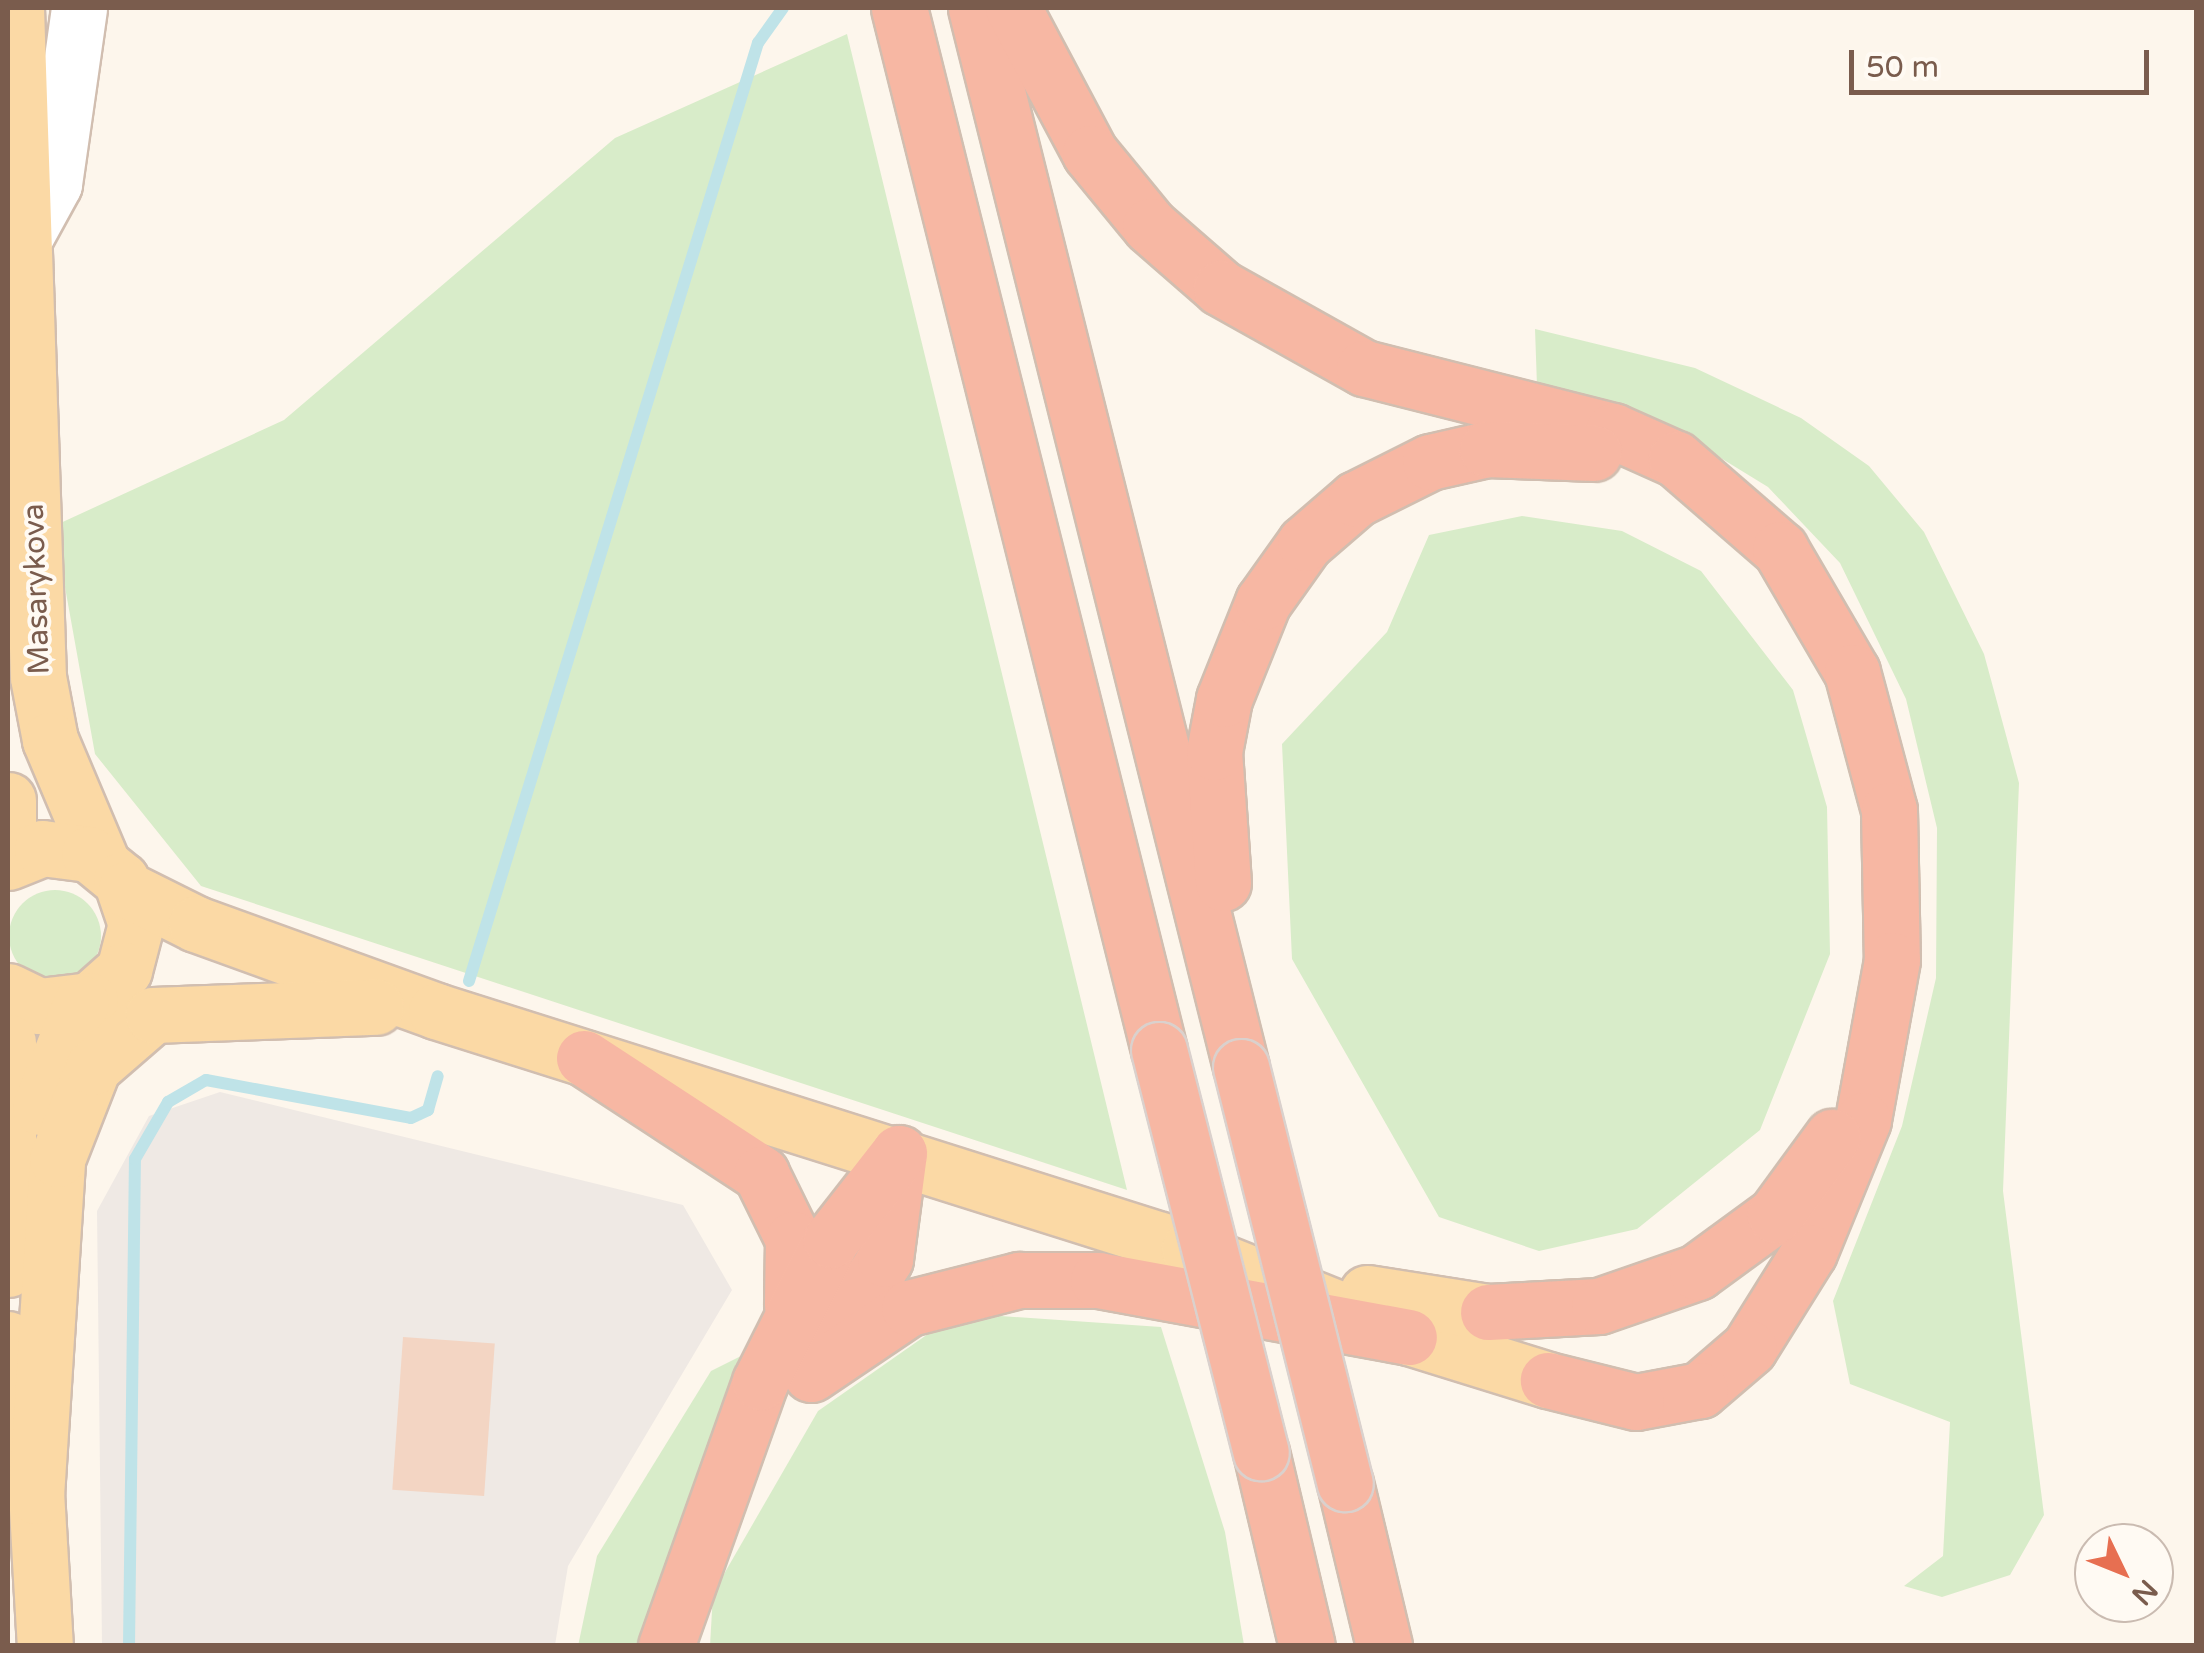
<!DOCTYPE html>
<style>
body{margin:0}
#map{position:relative;width:2204px;height:1653px;overflow:hidden;background:#fdf6ec;font-family:"Varela Round",sans-serif}
div>[style]{position:absolute}
[style*='--x']{left:calc(var(--x)*1px);top:calc(var(--y)*1px);width:calc(var(--w)*1px);rotate:calc(var(--a)*1deg)}
.industrial>*{inset:0;background:#efe9e4}
.green>*{inset:0;background:#d8ecc9}
.round{border-radius:50%}
.stream>*{height:12px;margin:-6px;padding:0 6px;transform-origin:6px;border-radius:6px;background:#bfe3e8}
.building>*{inset:0;background:#f3d5c3;transform-origin:0 0}
.roads{filter:drop-shadow(2px 0 #d1beb0) drop-shadow(-2px 0 #d1beb0) drop-shadow(0 2px #d1beb0) drop-shadow(0 -2px #d1beb0)}
.minor>*{height:55px;margin:-27.5px;padding:0 27.5px;transform-origin:27.5px;border-radius:27.5px;background:#fff}
.major>*{height:55px;margin:-27.5px;padding:0 27.5px;transform-origin:27.5px;border-radius:27.5px;background:#fbd9a5}
.highway>*{height:55px;margin:-27.5px;padding:0 27.5px;transform-origin:27.5px;border-radius:27.5px;background:#f7b7a3}
.bridges{filter:drop-shadow(2px 0 #dad1cd) drop-shadow(-2px 0 #dad1cd) drop-shadow(0 2px #dad1cd) drop-shadow(0 -2px #dad1cd)}
.highway-bridge>*{height:55px;margin:-27.5px;padding:0 27.5px;transform-origin:27.5px;border-radius:27.5px;background:#f7b7a3}
span{translate:-50% -50%;white-space:nowrap;text-align:center;line-height:1.15;-webkit-text-stroke:8px #fffaf3;paint-order:stroke}
.street-label{font-size:30px;color:#7a5c4d}
.frame{position:absolute;inset:0;border:10px solid #7a5c4d;pointer-events:none}
.north{position:absolute;left:2074px;top:1523px;width:100px;height:100px;box-sizing:border-box;background:#fffaf3;border:2px solid #cabbb1;border-radius:50%;rotate:133deg;font-size:28px;font-weight:700;line-height:40px;text-align:center;color:#7a5c4d}
.north::after{content:'';display:block;margin:auto;width:35px;height:45px;background:#e76f51;clip-path:polygon(50% 0,100% 100%,50% 72%,0 100%)}
.scale{position:absolute;left:1849px;top:50px;width:300px;height:45px;box-sizing:border-box;border:5px solid #7a5c4d;border-top:0;padding-left:12px;font-size:30px;line-height:35px;white-space:nowrap;color:#7a5c4d;-webkit-text-stroke:8px #fffaf3;paint-order:stroke}
</style>
<div id="map">
<div class="industrial">
<i style="clip-path:polygon(220px 1092px,683px 1205px,732px 1290px,568px 1566px,555px 1645px,102px 1645px,97px 1211px,149px 1116px)"></i>
</div>
<div class="green">
<i style="clip-path:polygon(847px 34px,1127px 1190px,201px 886px,95px 754px,54px 526px,284px 420px,615px 138px)"></i>
<i style="clip-path:polygon(1535px 329px,1695px 368px,1801px 418px,1869px 466px,1924px 532px,1984px 654px,2019px 783px,2003px 1191px,2044px 1515px,2010px 1575px,1942px 1597px,1904px 1586px,1943px 1556px,1950px 1422px,1850px 1384px,1833px 1301px,1902px 1126px,1936px 978px,1937px 828px,1906px 699px,1840px 563px,1768px 487px,1662px 422px,1537px 386px)"></i>
<i style="clip-path:polygon(1522px 516px,1622px 531px,1701px 571px,1793px 690px,1827px 807px,1830px 954px,1760px 1130px,1637px 1229px,1539px 1251px,1439px 1217px,1292px 959px,1282px 744px,1387px 632px,1429px 535px)"></i>
<i class="round" style="left:9px;top:890px;width:92px;height:92px"></i>
<i style="clip-path:polygon(958px 1313px,1161px 1327px,1225px 1532px,1244px 1645px,710px 1646px,713px 1593px,818px 1411px)"></i>
<i style="clip-path:polygon(743px 1355px,642px 1645px,578px 1646px,597px 1556px,711px 1371px)"></i>
</div>
<div class="stream">
<i style="--x:469;--y:981;--w:982;--a:-72.88"></i>
<i style="--x:758;--y:43;--w:43;--a:-54.5"></i>
<i style="--x:129;--y:1646;--w:487;--a:-89.3"></i>
<i style="--x:135;--y:1159;--w:66;--a:-59.9"></i>
<i style="--x:168;--y:1102;--w:44;--a:-30.1"></i>
<i style="--x:206;--y:1080;--w:208;--a:10.5"></i>
<i style="--x:411;--y:1118;--w:19;--a:-25"></i>
<i style="--x:428;--y:1110;--w:35;--a:-74"></i>
</div>
<div class="building">
<i style="left:403px;top:1337px;width:92px;height:153px;rotate:4deg"></i>
</div>
<div class="roads">
<div class="minor">
<i style="--x:20;--y:246;--w:71;--a:-61.3"></i>
<i style="--x:54;--y:184;--w:178;--a:-81.9"></i>
</div>
<div class="major">
<i style="--x:16;--y:8;--w:669;--a:88.12"></i>
<i style="--x:38;--y:677;--w:64;--a:79.2"></i>
<i style="--x:50;--y:740;--w:131;--a:67.1"></i>
<i style="--x:8;--y:800;--w:22;--a:90"></i>
<i style="--x:8;--y:862;--w:37;--a:-22"></i>
<i style="--x:42;--y:848;--w:47;--a:7.3"></i>
<i style="--x:89;--y:854;--w:41;--a:39.1"></i>
<i style="--x:121;--y:880;--w:46;--a:71.2"></i>
<i style="--x:136;--y:924;--w:48;--a:104.6"></i>
<i style="--x:124;--y:970;--w:45;--a:138.6"></i>
<i style="--x:90;--y:1000;--w:51;--a:173.3"></i>
<i style="--x:39;--y:1006;--w:34;--a:-154"></i>
<i style="--x:126;--y:889;--w:78;--a:26.6"></i>
<i style="--x:196;--y:924;--w:255;--a:19.9"></i>
<i style="--x:436;--y:1011;--w:790;--a:17.54"></i>
<i style="--x:1189;--y:1249;--w:237;--a:21.8"></i>
<i style="--x:1409;--y:1337;--w:145;--a:17.2"></i>
<i style="--x:8;--y:1042;--w:227;--a:90"></i>
<i style="--x:40;--y:1107;--w:112;--a:-68.5"></i>
<i style="--x:1367;--y:1293;--w:122;--a:8.9"></i>
<i style="--x:8;--y:1339;--w:97;--a:79.9"></i>
<i style="--x:34;--y:1457;--w:189;--a:86.7"></i>
<i style="--x:36;--y:1496;--w:338;--a:-86.4"></i>
<i style="--x:57;--y:1159;--w:99;--a:-68.6"></i>
<i style="--x:93;--y:1067;--w:79;--a:-40.9"></i>
<i style="--x:153;--y:1015;--w:223;--a:-2.1"></i>
</div>
<div class="highway">
<i style="--x:899;--y:8;--w:1074;--a:75.99"></i>
<i style="--x:976;--y:8;--w:1092;--a:75.95"></i>
<i style="--x:1013;--y:8;--w:164;--a:62"></i>
<i style="--x:1090;--y:153;--w:94;--a:50.6"></i>
<i style="--x:1150;--y:226;--w:94;--a:41.1"></i>
<i style="--x:1221;--y:288;--w:164;--a:29.2"></i>
<i style="--x:1364;--y:368;--w:257;--a:14.2"></i>
<i style="--x:1613;--y:431;--w:69;--a:24"></i>
<i style="--x:1676;--y:459;--w:138;--a:40.9"></i>
<i style="--x:1780;--y:549;--w:143;--a:59.7"></i>
<i style="--x:1852;--y:672;--w:143;--a:75"></i>
<i style="--x:1889;--y:810;--w:150;--a:88.9"></i>
<i style="--x:1892;--y:960;--w:163;--a:100.3"></i>
<i style="--x:1863;--y:1120;--w:143;--a:112.2"></i>
<i style="--x:1809;--y:1252;--w:113;--a:122"></i>
<i style="--x:1749;--y:1348;--w:65;--a:139.4"></i>
<i style="--x:1700;--y:1390;--w:65;--a:169.4"></i>
<i style="--x:1636;--y:1402;--w:91;--a:-166"></i>
<i style="--x:1223;--y:883;--w:131;--a:-93.9"></i>
<i style="--x:1214;--y:752;--w:54;--a:-79.3"></i>
<i style="--x:1224;--y:699;--w:105;--a:-68.1"></i>
<i style="--x:1263;--y:602;--w:72;--a:-54.6"></i>
<i style="--x:1305;--y:543;--w:67;--a:-40.8"></i>
<i style="--x:1356;--y:499;--w:83;--a:-26.6"></i>
<i style="--x:1430;--y:462;--w:58;--a:-12.8"></i>
<i style="--x:1487;--y:449;--w:107;--a:2.1"></i>
<i style="--x:584;--y:1058;--w:212;--a:33.2"></i>
<i style="--x:761;--y:1174;--w:72;--a:63.8"></i>
<i style="--x:793;--y:1239;--w:66;--a:90.9"></i>
<i style="--x:1488;--y:1312;--w:111;--a:-3.1"></i>
<i style="--x:1599;--y:1306;--w:104;--a:-19.1"></i>
<i style="--x:1697;--y:1272;--w:97;--a:-36.2"></i>
<i style="--x:1775;--y:1215;--w:97;--a:-53.8"></i>
<i style="--x:828;--y:1349;--w:107;--a:-57.7"></i>
<i style="--x:885;--y:1259;--w:107;--a:-82.5"></i>
<i style="--x:811;--y:1374;--w:118;--a:-34"></i>
<i style="--x:909;--y:1308;--w:114;--a:-14.3"></i>
<i style="--x:1019;--y:1280;--w:79;--a:0"></i>
<i style="--x:1098;--y:1280;--w:316;--a:10.4"></i>
<i style="--x:1261;--y:1452;--w:199;--a:76.7"></i>
<i style="--x:1345;--y:1483;--w:168;--a:76.5"></i>
<i style="--x:666;--y:1646;--w:280;--a:-70.4"></i>
<i style="--x:760;--y:1382;--w:159;--a:-63.4"></i>
<i style="--x:831;--y:1240;--w:110;--a:-52"></i>
</div>
</div>
<div class="bridges">
<div class="highway-bridge">
<i style="--x:1159;--y:1050;--w:415;--a:75.8"></i>
<i style="--x:1241;--y:1067;--w:429;--a:76"></i>
</div>
</div>
<div class="street-label">
<span style="left:37px;top:589px;rotate:-92deg">Masarykova</span>
</div>
<div class="frame"></div>
<div class="north">N</div>
<div class="scale">50 m</div>
</div>
